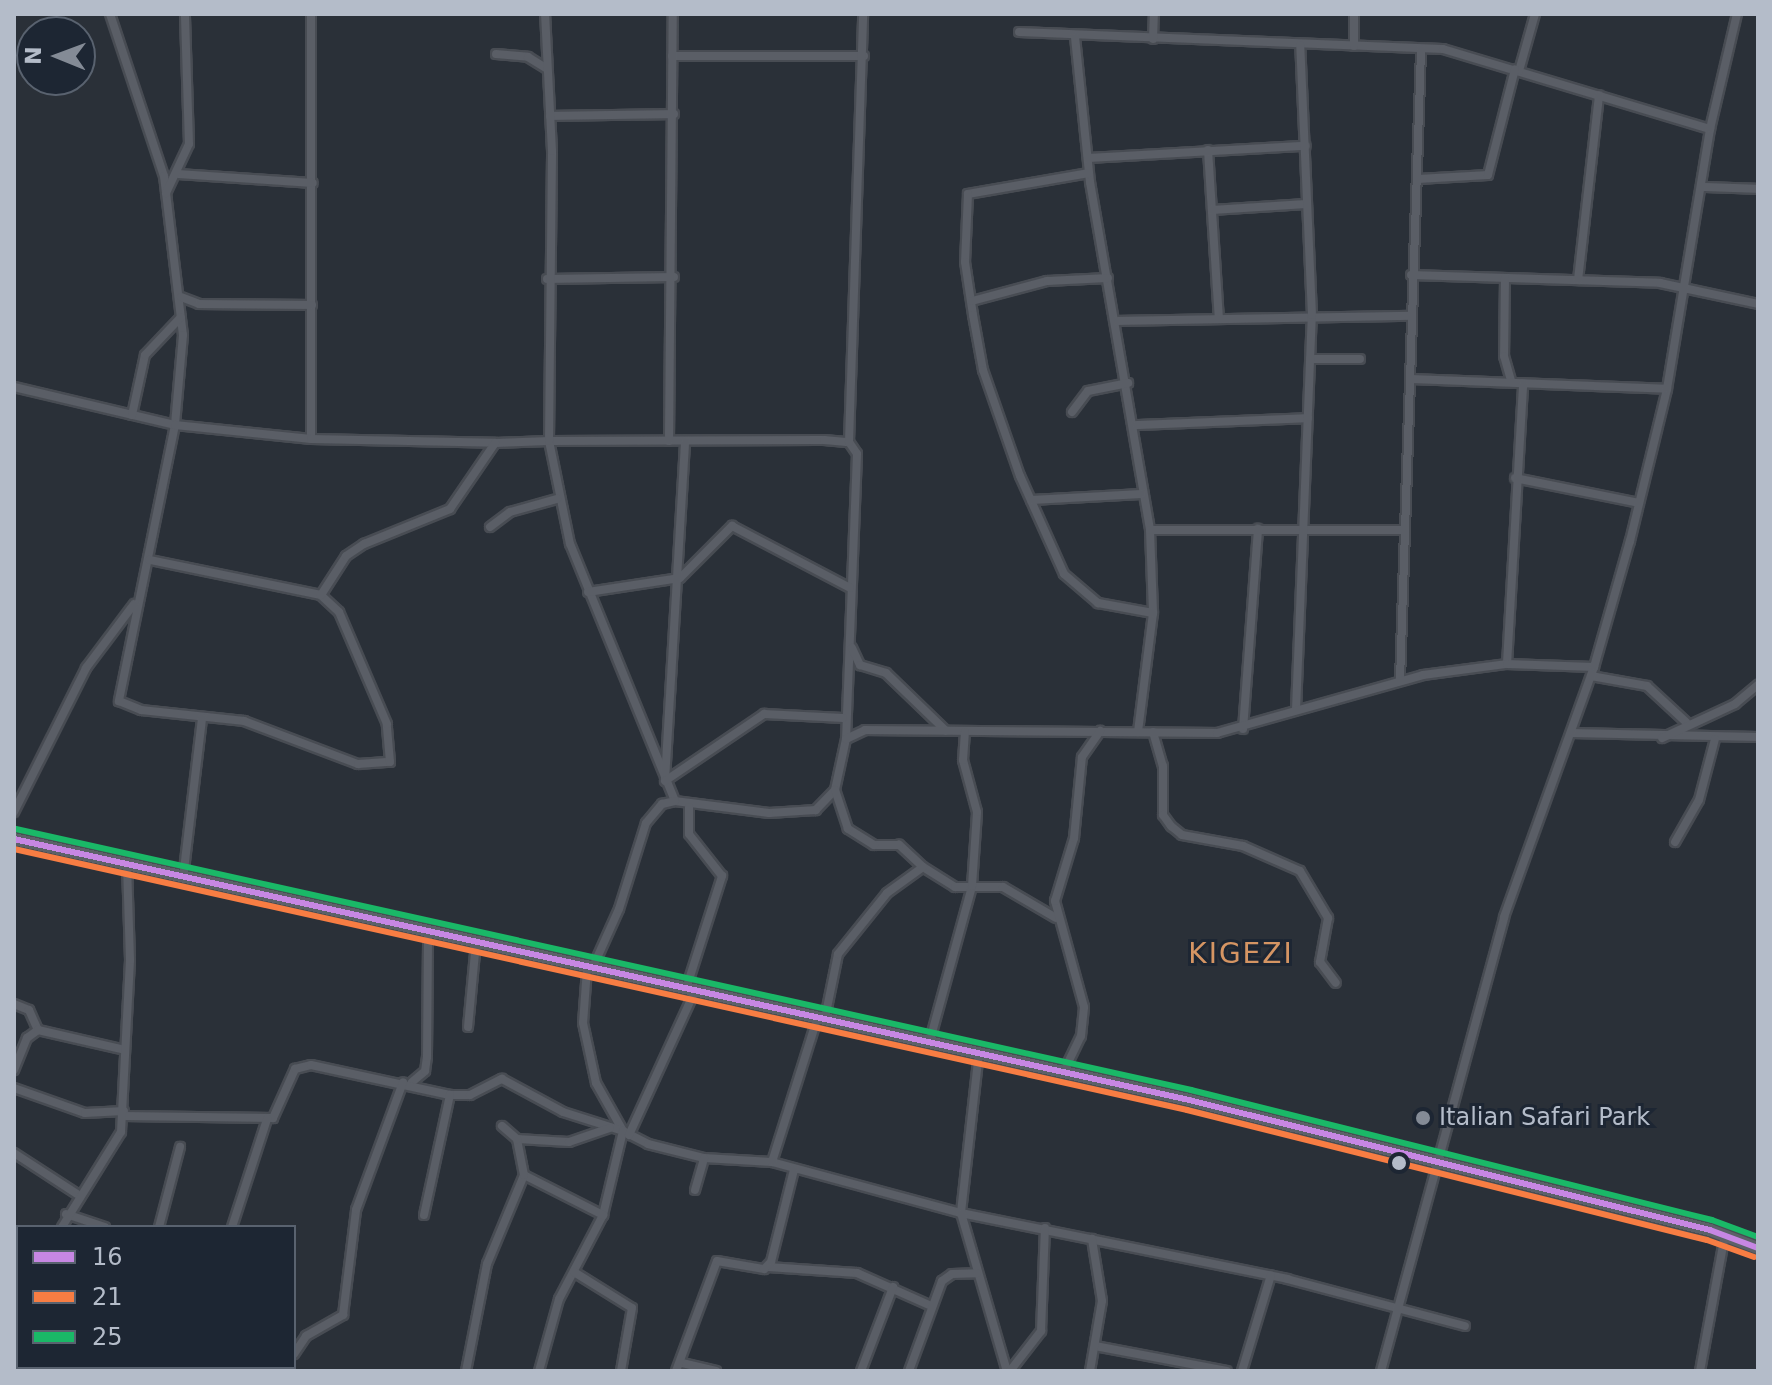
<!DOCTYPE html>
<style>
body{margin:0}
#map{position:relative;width:1772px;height:1385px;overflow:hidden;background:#2a3038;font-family:"DejaVu Sans",sans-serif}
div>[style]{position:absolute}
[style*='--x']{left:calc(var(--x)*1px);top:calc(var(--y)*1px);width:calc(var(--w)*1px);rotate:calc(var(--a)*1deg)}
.roads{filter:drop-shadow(2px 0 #484c53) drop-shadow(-2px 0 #484c53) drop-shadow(0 2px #484c53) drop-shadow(0 -2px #484c53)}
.street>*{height:8px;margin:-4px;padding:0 4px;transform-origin:4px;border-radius:4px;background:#5a5e66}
.primary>*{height:12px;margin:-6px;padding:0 6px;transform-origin:6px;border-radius:6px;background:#5c6168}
.bus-1>*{height:6px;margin:-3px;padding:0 3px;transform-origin:3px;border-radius:3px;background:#c787e3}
.bus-2>*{height:6px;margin:-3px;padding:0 3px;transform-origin:3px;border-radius:3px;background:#f77d43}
.bus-3>*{height:6px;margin:-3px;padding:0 3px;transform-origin:3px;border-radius:3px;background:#1ab867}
.dots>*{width:22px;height:22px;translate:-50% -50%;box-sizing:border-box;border:4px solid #1d2633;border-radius:50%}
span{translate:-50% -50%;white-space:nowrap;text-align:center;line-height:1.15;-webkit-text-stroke:6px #1d2633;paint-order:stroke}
.poi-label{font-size:24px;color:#b4bcc9}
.left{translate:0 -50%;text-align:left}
.quarter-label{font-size:28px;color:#d59563;letter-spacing:2px}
.frame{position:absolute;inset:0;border:16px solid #b4bcc9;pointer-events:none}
.legend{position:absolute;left:16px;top:1225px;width:280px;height:144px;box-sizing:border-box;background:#1d2633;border:2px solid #59626f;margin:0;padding:10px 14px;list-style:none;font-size:24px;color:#b4bcc9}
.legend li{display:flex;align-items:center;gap:16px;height:40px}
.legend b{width:40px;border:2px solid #59626f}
.north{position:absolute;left:16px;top:16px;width:80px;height:80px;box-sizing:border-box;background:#1d2633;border:2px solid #59626f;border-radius:50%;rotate:271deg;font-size:22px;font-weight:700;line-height:32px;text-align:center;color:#b4bcc9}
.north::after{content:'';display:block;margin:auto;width:28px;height:36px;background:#848b96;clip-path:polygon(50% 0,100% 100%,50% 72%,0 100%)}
</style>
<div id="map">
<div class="roads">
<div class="street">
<i style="--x:110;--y:14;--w:171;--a:71.6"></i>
<i style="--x:164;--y:176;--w:160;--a:83.2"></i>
<i style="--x:183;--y:335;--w:90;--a:95.1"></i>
<i style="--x:175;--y:425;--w:282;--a:101.5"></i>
<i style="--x:119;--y:701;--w:24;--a:22"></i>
<i style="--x:141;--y:710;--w:104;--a:6.1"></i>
<i style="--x:244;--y:721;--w:122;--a:20.7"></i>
<i style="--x:358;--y:764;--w:32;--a:-4"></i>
<i style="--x:390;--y:762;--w:38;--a:-95"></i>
<i style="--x:387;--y:724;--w:122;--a:-113.2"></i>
<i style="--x:339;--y:612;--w:25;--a:-137"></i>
<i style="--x:321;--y:595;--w:175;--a:-168.4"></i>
<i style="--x:311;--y:14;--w:425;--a:90"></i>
<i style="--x:1019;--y:32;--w:424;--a:2.3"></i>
<i style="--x:1443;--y:49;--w:279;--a:16.7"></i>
<i style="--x:1075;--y:37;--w:146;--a:84.1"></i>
<i style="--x:1090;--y:182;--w:353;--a:80.2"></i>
<i style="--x:1150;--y:530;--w:83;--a:87.9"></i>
<i style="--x:1153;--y:613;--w:120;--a:97.2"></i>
<i style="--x:1153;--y:39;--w:25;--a:-88"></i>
<i style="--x:1354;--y:46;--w:32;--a:-90"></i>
<i style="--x:496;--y:54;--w:32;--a:5"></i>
<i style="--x:528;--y:57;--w:22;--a:32"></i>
<i style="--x:672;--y:56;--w:192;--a:0"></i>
<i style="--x:1519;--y:71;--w:59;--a:-74.3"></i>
<i style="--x:550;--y:116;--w:124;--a:-0.9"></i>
<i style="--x:1208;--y:150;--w:168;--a:86.3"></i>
<i style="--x:1088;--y:158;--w:218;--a:-3.2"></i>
<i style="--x:1089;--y:173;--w:123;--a:170.2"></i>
<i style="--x:968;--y:194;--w:68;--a:92.5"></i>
<i style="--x:965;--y:262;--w:54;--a:81.4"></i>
<i style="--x:973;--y:315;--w:56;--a:79.7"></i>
<i style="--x:983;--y:370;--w:112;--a:70.8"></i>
<i style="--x:1020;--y:476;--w:107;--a:65.8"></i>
<i style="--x:1064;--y:574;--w:45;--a:40.5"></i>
<i style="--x:1098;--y:603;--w:56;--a:10.3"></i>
<i style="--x:178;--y:174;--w:135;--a:3.8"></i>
<i style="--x:1418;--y:179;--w:70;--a:-3.3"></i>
<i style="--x:1488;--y:175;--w:109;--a:-75.7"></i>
<i style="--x:1702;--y:187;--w:56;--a:2"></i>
<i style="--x:166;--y:193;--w:54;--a:-64.9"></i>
<i style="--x:189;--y:144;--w:130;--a:-91.8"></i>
<i style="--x:1212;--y:210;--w:94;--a:-3.7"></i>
<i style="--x:1411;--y:275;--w:249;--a:1.8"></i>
<i style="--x:1660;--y:283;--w:100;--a:12.1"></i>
<i style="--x:1505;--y:278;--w:78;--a:90.7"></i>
<i style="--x:1504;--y:356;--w:26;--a:74"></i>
<i style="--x:547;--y:279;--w:127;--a:-0.9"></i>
<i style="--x:1578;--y:280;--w:186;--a:-83.5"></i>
<i style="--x:181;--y:297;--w:19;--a:21"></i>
<i style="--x:199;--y:304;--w:113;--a:0.5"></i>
<i style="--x:972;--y:301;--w:78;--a:-14.9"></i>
<i style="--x:1047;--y:281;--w:61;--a:-2.8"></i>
<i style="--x:1118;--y:321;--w:291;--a:-1"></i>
<i style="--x:1310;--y:359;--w:50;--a:0"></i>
<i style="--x:1411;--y:379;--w:256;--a:2.2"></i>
<i style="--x:14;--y:387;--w:165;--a:13.3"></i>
<i style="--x:175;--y:425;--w:137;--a:5.9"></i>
<i style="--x:311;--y:439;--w:184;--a:1.2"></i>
<i style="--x:495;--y:443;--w:54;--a:-2.1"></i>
<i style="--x:549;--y:441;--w:275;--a:-0.2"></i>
<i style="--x:824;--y:440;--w:25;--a:5"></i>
<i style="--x:849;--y:442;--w:14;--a:56"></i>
<i style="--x:857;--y:454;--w:285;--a:92.2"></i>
<i style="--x:846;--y:739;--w:52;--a:102.2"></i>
<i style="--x:835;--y:790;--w:28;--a:134"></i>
<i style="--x:816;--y:810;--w:47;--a:176.3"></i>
<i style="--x:769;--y:813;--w:95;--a:-172.7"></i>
<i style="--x:675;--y:801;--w:278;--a:-112.2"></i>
<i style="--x:570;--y:544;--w:105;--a:-101.5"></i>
<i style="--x:549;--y:441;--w:290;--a:-89.4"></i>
<i style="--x:552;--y:151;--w:137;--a:-92.9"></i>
<i style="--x:1072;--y:412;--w:26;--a:-53"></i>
<i style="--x:1088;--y:391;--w:41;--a:-11.3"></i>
<i style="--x:132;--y:415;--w:61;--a:-77.8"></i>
<i style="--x:145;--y:355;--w:52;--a:-46.5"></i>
<i style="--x:1136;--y:425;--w:172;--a:-2.3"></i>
<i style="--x:669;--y:441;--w:427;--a:-89.5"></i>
<i style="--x:849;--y:442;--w:428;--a:-88.1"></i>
<i style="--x:1515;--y:478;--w:126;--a:11.4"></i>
<i style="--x:1031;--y:500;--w:111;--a:-3.1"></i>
<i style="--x:490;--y:527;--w:25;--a:-37"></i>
<i style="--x:510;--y:512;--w:49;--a:-15.5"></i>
<i style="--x:1150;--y:530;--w:254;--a:0"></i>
<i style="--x:588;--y:592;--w:93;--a:-8.7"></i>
<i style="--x:680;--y:578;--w:74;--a:-45"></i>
<i style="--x:732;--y:526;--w:133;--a:27.7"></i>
<i style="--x:321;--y:595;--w:46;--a:-57.3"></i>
<i style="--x:346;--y:556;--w:22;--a:-34"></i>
<i style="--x:364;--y:544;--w:93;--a:-22.1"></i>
<i style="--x:450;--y:509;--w:80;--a:-55.7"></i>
<i style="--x:852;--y:648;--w:19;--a:65"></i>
<i style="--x:860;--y:665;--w:27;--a:17"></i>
<i style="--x:886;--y:673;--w:83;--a:44"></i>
<i style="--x:1507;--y:664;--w:281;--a:-86.7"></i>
<i style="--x:1591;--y:676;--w:57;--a:10.1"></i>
<i style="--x:1647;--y:686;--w:53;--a:42.7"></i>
<i style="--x:1400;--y:680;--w:631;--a:-88.09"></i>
<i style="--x:1296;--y:710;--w:395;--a:-87.7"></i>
<i style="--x:1312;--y:315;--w:270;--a:-92.5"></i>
<i style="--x:1243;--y:729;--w:201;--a:-85.7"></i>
<i style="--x:1153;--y:732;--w:35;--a:74"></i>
<i style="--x:1163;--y:766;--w:49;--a:90"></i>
<i style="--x:1163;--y:815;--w:14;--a:54"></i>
<i style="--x:1171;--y:826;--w:14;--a:39"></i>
<i style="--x:1182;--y:835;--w:62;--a:10.2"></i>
<i style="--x:1243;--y:846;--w:62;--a:23.7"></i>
<i style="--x:1300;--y:871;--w:55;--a:59.2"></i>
<i style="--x:1328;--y:918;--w:45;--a:100.3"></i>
<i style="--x:1320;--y:962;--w:26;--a:53"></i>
<i style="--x:1571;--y:733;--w:187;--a:1.2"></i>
<i style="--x:1662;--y:738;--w:81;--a:-25"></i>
<i style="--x:1735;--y:704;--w:30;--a:-40"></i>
<i style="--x:846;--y:739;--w:21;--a:-25"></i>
<i style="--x:865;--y:730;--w:352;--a:0.5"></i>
<i style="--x:1217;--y:733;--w:214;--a:-15.7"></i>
<i style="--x:1423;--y:675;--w:85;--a:-7.5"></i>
<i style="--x:1507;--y:664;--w:87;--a:2"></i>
<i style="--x:665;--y:780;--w:339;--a:-86.6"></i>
<i style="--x:665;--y:781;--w:120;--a:-34.1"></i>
<i style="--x:764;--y:714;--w:79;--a:2.9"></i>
<i style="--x:14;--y:812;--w:161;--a:-63.4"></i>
<i style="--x:86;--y:668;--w:80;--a:-53.1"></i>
<i style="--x:1675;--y:842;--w:48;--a:-60.3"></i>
<i style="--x:1699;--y:800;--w:63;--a:-75.3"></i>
<i style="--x:923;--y:867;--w:38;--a:32"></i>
<i style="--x:955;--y:887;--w:48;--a:0"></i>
<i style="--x:1003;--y:887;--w:61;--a:30.3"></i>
<i style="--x:183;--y:878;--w:161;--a:-83.2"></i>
<i style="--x:587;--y:969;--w:54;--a:94.2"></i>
<i style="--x:583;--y:1023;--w:61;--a:77.8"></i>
<i style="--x:596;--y:1083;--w:55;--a:60.6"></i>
<i style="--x:623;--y:1131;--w:28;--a:27"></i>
<i style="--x:648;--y:1144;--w:58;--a:14"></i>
<i style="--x:704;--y:1158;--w:68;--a:3.4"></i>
<i style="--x:772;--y:1162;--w:196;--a:15.1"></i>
<i style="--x:961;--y:1213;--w:333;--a:11.4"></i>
<i style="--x:1287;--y:1279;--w:184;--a:14.8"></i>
<i style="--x:592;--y:969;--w:66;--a:-65.8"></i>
<i style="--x:619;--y:909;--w:90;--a:-72.6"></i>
<i style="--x:646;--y:823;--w:25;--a:-50"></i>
<i style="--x:662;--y:804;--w:13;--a:-13"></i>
<i style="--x:686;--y:989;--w:119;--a:-72.3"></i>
<i style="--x:722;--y:876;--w:53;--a:-128.2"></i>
<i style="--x:689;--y:834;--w:27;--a:-90"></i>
<i style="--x:14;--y:1004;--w:16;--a:22"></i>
<i style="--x:29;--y:1010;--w:22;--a:66"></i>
<i style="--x:825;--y:1018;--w:65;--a:-78.5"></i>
<i style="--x:838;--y:954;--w:78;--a:-51.2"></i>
<i style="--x:887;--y:893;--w:44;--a:-35.8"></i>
<i style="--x:923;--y:867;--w:33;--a:-137"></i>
<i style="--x:899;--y:845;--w:25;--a:180"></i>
<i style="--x:874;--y:845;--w:31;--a:-148"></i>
<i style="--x:848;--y:829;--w:41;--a:-108.4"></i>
<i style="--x:468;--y:1027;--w:84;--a:-84.6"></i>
<i style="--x:930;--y:1040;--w:160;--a:-74.7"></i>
<i style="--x:972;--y:886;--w:74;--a:-86.1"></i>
<i style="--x:977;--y:812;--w:54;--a:-105.1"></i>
<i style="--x:963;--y:760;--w:28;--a:-86"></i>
<i style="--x:979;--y:1052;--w:162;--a:96.4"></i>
<i style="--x:961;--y:1213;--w:165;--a:73.8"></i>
<i style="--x:14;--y:1070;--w:35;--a:-68"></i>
<i style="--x:27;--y:1038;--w:14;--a:-36"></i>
<i style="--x:38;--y:1030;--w:89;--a:12.9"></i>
<i style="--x:1063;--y:1073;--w:41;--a:-64.1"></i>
<i style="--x:1081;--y:1036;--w:29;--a:-84"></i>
<i style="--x:1084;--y:1007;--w:110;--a:-105.3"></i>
<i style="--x:1055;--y:901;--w:66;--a:-73.2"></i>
<i style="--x:1074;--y:838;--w:81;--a:-84.4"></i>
<i style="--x:1082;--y:757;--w:32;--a:-55"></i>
<i style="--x:412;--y:1082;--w:17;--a:-40"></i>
<i style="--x:425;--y:1071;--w:14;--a:-82"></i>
<i style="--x:427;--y:1057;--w:124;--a:-89.5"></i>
<i style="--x:14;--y:1088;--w:75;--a:19.4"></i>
<i style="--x:85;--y:1113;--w:39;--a:-3"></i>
<i style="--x:123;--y:1116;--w:150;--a:0.8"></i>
<i style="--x:273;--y:1118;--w:54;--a:-65.8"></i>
<i style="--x:295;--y:1069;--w:16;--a:-14"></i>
<i style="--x:311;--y:1065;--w:142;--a:12.2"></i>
<i style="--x:450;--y:1095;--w:20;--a:0"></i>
<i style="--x:470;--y:1095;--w:36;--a:-27"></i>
<i style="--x:502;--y:1079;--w:69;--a:28.4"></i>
<i style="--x:563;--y:1112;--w:63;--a:17.6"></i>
<i style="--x:623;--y:1131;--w:86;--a:103.4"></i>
<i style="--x:603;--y:1215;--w:95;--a:117.6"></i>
<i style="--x:559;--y:1299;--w:75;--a:105.5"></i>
<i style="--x:629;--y:1135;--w:158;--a:-65.4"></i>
<i style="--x:517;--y:1139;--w:52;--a:3.3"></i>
<i style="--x:569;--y:1142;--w:43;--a:-18.9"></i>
<i style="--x:14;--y:1153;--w:75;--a:33.1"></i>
<i style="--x:772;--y:1162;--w:153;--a:-72.5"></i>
<i style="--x:524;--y:1175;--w:89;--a:26.9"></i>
<i style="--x:695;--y:1190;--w:33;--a:-74"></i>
<i style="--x:66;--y:1214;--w:41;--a:18.4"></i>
<i style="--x:424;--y:1215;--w:123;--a:-77.8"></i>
<i style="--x:62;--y:1227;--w:112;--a:-58.2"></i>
<i style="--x:121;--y:1132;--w:172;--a:-87"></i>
<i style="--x:130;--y:960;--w:94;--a:-91.8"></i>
<i style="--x:159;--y:1227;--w:83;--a:-75.3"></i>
<i style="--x:232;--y:1227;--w:114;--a:-72"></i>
<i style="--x:768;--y:1267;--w:89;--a:3.9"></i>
<i style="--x:857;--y:1273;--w:81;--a:24"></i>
<i style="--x:574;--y:1272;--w:68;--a:31.8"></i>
<i style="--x:632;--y:1308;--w:64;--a:99.9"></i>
<i style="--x:1095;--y:1346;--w:134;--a:10.7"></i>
<i style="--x:14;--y:1347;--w:4;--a:0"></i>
<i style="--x:294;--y:1354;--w:22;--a:-56"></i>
<i style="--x:306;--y:1336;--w:43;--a:-29.6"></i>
<i style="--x:343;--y:1315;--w:106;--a:-82.9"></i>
<i style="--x:356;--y:1210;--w:136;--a:-69.8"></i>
<i style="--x:682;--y:1363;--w:35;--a:13"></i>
<i style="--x:29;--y:1371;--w:4;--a:-76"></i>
<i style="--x:123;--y:1371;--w:4;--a:-90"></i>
<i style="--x:217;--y:1371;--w:57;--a:-4"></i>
<i style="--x:466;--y:1371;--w:109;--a:-78.9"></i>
<i style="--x:487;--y:1264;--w:96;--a:-67.4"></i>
<i style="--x:524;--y:1175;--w:37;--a:-101"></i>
<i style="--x:517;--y:1139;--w:20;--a:-139"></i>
<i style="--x:676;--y:1371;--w:117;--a:-69.6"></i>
<i style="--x:717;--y:1261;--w:48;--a:9.7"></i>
<i style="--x:764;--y:1269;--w:10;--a:-45"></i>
<i style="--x:771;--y:1262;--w:95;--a:-76"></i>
<i style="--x:861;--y:1371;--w:90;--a:-69.1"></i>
<i style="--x:909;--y:1371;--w:96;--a:-69.9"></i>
<i style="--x:942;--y:1281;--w:12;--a:-35"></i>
<i style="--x:952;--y:1274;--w:25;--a:-2"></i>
<i style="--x:1010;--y:1371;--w:51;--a:-52.2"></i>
<i style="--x:1041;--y:1331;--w:103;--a:-87.8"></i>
<i style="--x:1090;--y:1371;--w:71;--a:-80.3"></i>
<i style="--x:1102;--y:1301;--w:63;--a:-99.2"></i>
<i style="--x:1242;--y:1371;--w:100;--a:-73.2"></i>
<i style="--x:1381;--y:1371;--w:470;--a:-74.8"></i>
<i style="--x:1504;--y:917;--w:266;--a:-70.2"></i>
<i style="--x:1594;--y:667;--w:131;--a:-74.1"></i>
<i style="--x:1630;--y:541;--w:156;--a:-76.3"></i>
<i style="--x:1667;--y:389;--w:264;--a:-80.6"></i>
<i style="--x:1710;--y:129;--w:118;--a:-76.8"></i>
<i style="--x:1700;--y:1371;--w:138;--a:-79.6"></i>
</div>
<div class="primary">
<i style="--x:14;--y:839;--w:1204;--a:12.52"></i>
<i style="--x:1189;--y:1100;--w:537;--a:14.01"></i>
<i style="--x:1710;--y:1230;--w:51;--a:20.6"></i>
</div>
</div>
<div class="bus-1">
<i style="--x:14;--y:839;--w:1204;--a:12.52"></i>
<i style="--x:1189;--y:1100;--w:537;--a:14.01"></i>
<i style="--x:1710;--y:1230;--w:51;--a:20.6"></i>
</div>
<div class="bus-2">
<i style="--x:14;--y:849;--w:1202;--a:12.54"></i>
<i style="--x:1187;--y:1110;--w:536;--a:14.04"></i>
<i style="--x:1707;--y:1240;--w:50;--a:19.9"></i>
</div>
<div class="bus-3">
<i style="--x:16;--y:829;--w:1204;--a:12.52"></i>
<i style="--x:1191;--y:1090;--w:537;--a:14.01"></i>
<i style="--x:1712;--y:1220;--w:49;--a:20.3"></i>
</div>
<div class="dots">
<i style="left:1423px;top:1118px;background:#848b96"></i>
<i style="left:1399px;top:1163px;background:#b4bcc9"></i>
</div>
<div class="poi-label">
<span class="left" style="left:1439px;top:1118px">Italian Safari Park</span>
</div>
<div class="quarter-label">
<span style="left:1241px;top:954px">KIGEZI</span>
</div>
<div class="frame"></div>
<ul class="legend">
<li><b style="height:10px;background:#c787e3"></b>16</li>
<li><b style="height:10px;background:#f77d43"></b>21</li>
<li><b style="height:10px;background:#1ab867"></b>25</li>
</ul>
<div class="north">N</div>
</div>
